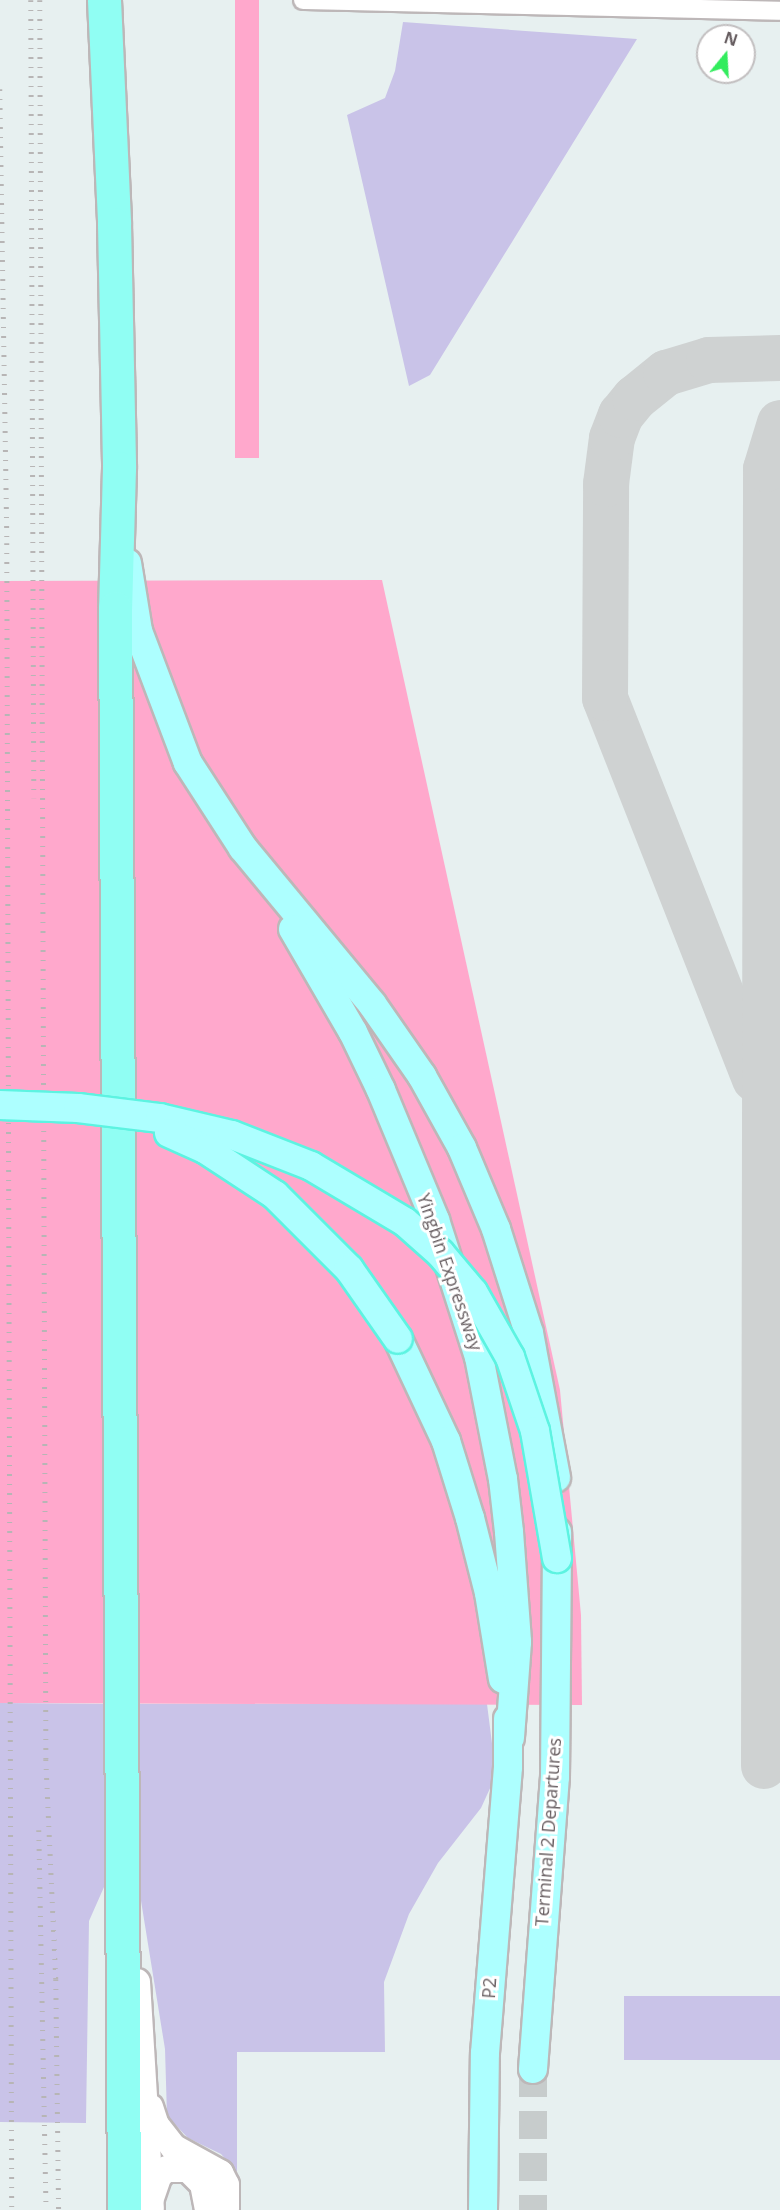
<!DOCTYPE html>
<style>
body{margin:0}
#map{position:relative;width:780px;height:2210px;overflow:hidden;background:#e7f0f0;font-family:"Open Sans",sans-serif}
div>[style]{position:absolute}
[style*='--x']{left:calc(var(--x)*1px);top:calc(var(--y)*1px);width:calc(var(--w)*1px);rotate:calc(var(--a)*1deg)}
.green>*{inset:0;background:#c9c3e8;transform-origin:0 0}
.water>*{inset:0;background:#ffa8cc;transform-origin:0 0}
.taxiway>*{height:46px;margin:-23px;padding:0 23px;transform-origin:23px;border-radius:23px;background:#cfd2d2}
.primary-tunnel>*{height:28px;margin-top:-14px;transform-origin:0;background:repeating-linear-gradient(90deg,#c7cccc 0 28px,transparent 0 42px)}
.roads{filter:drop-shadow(2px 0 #bdb7b8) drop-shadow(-2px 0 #bdb7b8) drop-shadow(0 2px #bdb7b8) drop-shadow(0 -2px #bdb7b8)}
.street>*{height:18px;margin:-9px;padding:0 9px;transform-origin:9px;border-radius:9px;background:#fff}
.secondary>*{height:26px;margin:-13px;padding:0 13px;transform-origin:13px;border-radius:13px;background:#fff}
.primary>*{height:28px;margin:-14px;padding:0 14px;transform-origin:14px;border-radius:14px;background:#adffff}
.highway>*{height:33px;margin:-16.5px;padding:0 16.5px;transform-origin:16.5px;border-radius:16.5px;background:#90fef3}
.rail>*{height:4.5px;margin-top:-2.25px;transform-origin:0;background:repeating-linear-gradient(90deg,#b7b5b5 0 1.5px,transparent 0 9.5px)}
.bridges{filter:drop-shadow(2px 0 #5df3e1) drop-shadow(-2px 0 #5df3e1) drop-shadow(0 2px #5df3e1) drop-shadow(0 -2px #5df3e1)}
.primary-bridge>*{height:28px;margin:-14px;padding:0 14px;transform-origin:14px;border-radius:14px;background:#adffff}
span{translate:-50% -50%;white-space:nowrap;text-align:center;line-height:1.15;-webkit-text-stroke:6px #fff;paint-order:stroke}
.street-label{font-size:18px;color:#675e61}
.north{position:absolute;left:696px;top:24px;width:60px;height:60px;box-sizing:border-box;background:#fff;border:2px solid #c2bfc0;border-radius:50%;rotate:18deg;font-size:16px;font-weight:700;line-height:24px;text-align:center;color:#675e61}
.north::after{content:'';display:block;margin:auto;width:21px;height:27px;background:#32ec5d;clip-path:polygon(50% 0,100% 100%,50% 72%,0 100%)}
</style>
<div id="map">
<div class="green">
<i style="clip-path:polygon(403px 22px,637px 39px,430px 375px,409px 386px,347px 115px,385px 98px,395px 71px)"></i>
<i style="clip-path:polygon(0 1703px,109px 1704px,108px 1878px,89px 1921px,86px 2123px,0 2122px)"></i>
<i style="clip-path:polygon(135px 1704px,487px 1704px,494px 1759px,492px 1784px,481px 1808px,438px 1863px,409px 1914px,384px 1982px,385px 2052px,237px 2052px,237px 2172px,221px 2154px,188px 2138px,167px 2116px,165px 2049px,137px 1876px)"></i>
<i style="left:624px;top:1996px;width:156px;height:64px"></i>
</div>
<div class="water">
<i style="left:235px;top:0;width:24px;height:458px"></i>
<i style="clip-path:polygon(382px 580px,560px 1390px,581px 1615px,582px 1705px,0 1703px,0 581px)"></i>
</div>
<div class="taxiway">
<i style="--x:755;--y:1079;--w:409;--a:-111.5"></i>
<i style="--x:605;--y:698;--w:214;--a:-89.7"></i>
<i style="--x:606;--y:484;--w:46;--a:-82.6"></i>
<i style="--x:612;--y:438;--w:25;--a:-69"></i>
<i style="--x:621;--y:415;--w:22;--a:-51"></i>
<i style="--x:635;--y:398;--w:40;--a:-39"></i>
<i style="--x:666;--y:373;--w:45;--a:-16.8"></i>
<i style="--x:709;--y:360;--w:71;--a:-1.6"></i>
<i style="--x:764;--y:1766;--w:1297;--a:-89.91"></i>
<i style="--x:766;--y:469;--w:48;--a:-73.1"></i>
</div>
<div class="primary-tunnel">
<i style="--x:533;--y:2069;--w:141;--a:90"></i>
</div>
<div class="roads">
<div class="street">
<i style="--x:303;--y:0;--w:477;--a:1.3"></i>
</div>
<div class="secondary">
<i style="--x:137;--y:1982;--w:227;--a:86.5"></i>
<i style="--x:150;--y:2107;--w:19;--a:72"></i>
<i style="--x:156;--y:2125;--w:28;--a:52"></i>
<i style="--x:173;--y:2147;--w:54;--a:29"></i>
<i style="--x:220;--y:2173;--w:13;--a:63"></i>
<i style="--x:226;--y:2185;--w:24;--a:90"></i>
<i style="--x:151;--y:2198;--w:24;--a:-71"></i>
<i style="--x:159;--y:2175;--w:10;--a:-37"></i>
<i style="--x:167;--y:2169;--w:21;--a:0"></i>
<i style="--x:188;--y:2169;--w:21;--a:45"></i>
<i style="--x:203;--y:2184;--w:25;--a:79"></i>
</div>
<div class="primary">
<i style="--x:127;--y:563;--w:69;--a:80.8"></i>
<i style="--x:138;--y:631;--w:141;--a:69.3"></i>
<i style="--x:188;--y:763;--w:101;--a:57.1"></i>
<i style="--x:243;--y:848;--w:202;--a:50.4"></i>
<i style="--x:372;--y:1004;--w:88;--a:55.2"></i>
<i style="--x:422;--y:1076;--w:82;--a:60.9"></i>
<i style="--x:462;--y:1148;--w:88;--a:67.2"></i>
<i style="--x:496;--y:1229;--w:109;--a:72.4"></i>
<i style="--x:529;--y:1333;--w:147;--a:79.4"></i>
<i style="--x:293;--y:929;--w:119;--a:59.8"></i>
<i style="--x:353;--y:1032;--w:64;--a:64.2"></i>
<i style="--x:381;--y:1090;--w:141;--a:67.4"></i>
<i style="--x:435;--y:1220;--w:144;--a:72.2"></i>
<i style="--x:479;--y:1357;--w:124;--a:78.9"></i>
<i style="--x:503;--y:1479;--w:53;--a:83.5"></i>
<i style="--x:509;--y:1532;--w:110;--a:85.8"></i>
<i style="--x:517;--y:1642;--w:96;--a:94.2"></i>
<i style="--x:398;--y:1339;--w:113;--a:64.8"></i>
<i style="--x:446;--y:1441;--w:81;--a:72.7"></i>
<i style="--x:470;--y:1518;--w:77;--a:75.8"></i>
<i style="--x:489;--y:1593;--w:87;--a:80.8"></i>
<i style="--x:533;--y:2069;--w:293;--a:-85.7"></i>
<i style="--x:555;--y:1777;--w:245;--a:-89.5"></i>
<i style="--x:483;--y:2210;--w:157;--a:-89.3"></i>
<i style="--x:485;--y:2053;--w:287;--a:-85.4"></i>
<i style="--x:508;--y:1767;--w:48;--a:-90"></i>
</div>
<div class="highway">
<i style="--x:104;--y:0;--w:224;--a:87.4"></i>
<i style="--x:114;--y:224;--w:244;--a:88.8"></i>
<i style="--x:119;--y:468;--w:140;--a:91.6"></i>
<i style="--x:115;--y:608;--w:1601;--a:89.68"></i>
</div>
</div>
<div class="rail">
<i style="--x:31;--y:0;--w:798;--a:89.78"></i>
<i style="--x:40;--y:0;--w:1759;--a:89.8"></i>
<i style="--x:46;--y:1759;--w:220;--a:87.4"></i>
<i style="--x:56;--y:1979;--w:231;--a:89.3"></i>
<i style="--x:0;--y:89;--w:454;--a:89.1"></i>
<i style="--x:7;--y:543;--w:1667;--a:89.83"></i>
<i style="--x:39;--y:1830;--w:380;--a:88.9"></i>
</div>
<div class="bridges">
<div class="primary-bridge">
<i style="--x:0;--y:1105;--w:78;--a:2.2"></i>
<i style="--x:78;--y:1108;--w:83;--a:7"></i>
<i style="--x:160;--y:1118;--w:74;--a:13.3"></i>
<i style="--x:232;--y:1135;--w:85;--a:21.4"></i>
<i style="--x:311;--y:1166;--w:109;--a:30.8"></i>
<i style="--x:405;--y:1222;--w:47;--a:41.5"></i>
<i style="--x:440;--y:1253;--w:51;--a:49.8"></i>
<i style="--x:473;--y:1292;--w:75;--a:60.4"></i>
<i style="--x:510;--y:1357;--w:78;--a:71.3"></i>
<i style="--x:535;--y:1431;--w:129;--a:80.2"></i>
<i style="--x:169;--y:1133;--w:39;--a:24"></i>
<i style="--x:205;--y:1149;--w:84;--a:33.3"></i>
<i style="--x:275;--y:1195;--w:105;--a:45"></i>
<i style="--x:349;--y:1269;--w:85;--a:55"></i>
</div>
</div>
<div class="street-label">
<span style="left:450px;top:1272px;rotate:71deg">Yingbin Expressway</span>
<span style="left:548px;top:1832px;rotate:-86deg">Terminal 2 Departures</span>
<span style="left:489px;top:1988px;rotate:-86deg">P2</span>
</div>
<div class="north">N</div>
</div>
